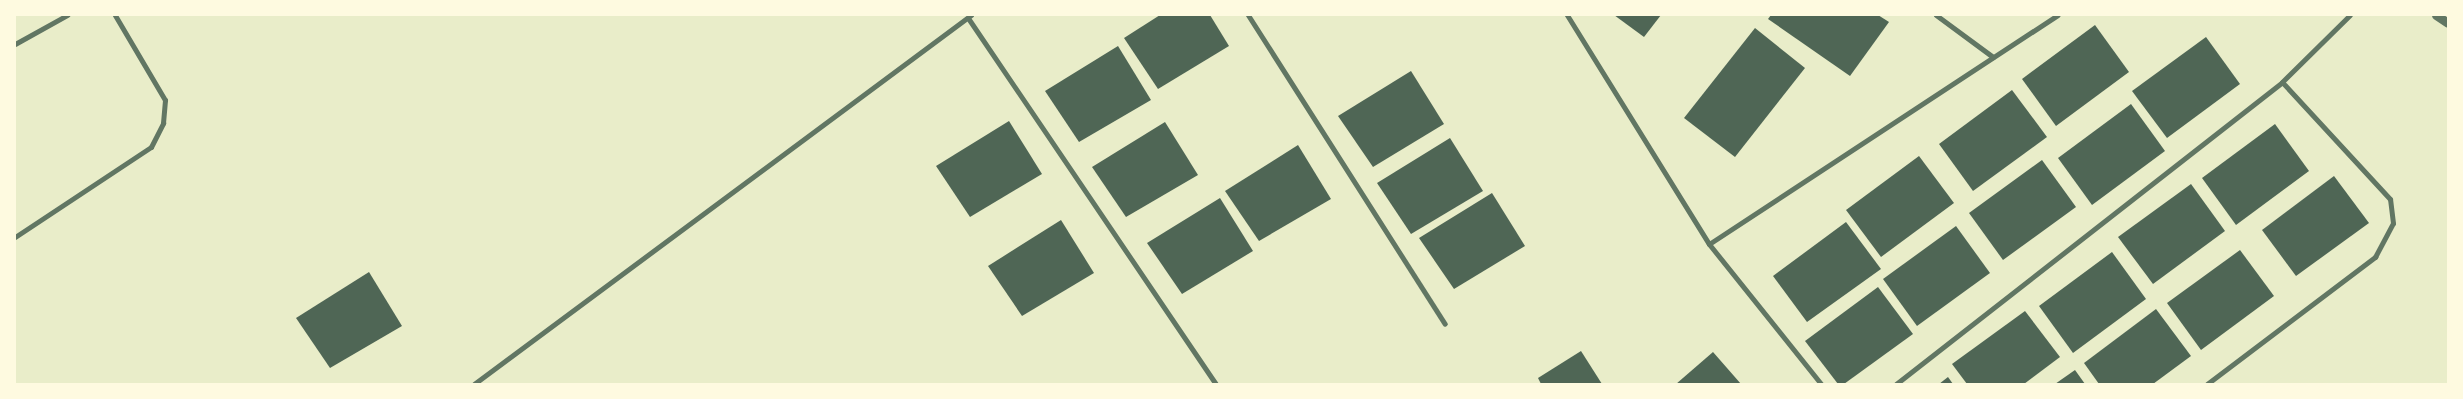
<!DOCTYPE html>
<html>
<head>
<meta charset="utf-8">
<style>
  body { margin:0 }
  #map { position:relative; width:2463px; height:399px; overflow:hidden; background:#e9edc9; font-family:"Roboto Condensed",sans-serif }
  div>[style] { position:absolute }
  .building>* { inset:0; background:#4f6655 }
  .minor>* { height:5px; margin:-2.5px; padding:0 2.5px; transform-origin:2.5px; border-radius:2.5px; background:#617663 }
  .tertiary>* { height:9px; margin:-4.5px; padding:0 4.5px; transform-origin:4.5px; border-radius:4.5px; background:#617663 }
  span { translate:-50% -50%; white-space:nowrap; text-align:center; line-height:1.15; -webkit-text-stroke:4px #fefae0; paint-order:stroke }
  .frame { position:absolute; inset:0; border:16px solid #fefae0; pointer-events:none }
</style>
</head>
<body>
<div id="map">
  <div class="building">
    <div style="clip-path:polygon(1160px 15px,1210px 15px,1229px 46px,1158px 89px,1124px 38px)"></div>
    <div style="clip-path:polygon(1614px 15px,1661px 15px,1644px 37px)"></div>
    <div style="clip-path:polygon(1771px 15px,1878px 15px,1889px 22px,1850px 76px,1768px 19px)"></div>
    <div style="clip-path:polygon(2095px 25px,2129px 72px,2056px 126px,2022px 79px)"></div>
    <div style="clip-path:polygon(1755px 28px,1805px 68px,1735px 157px,1684px 118px)"></div>
    <div style="clip-path:polygon(2206px 37px,2240px 84px,2167px 138px,2132px 91px)"></div>
    <div style="clip-path:polygon(1118px 46px,1151px 100px,1079px 142px,1045px 91px)"></div>
    <div style="clip-path:polygon(1411px 71px,1444px 124px,1373px 167px,1338px 116px)"></div>
    <div style="clip-path:polygon(2012px 90px,2047px 137px,1973px 191px,1939px 144px)"></div>
    <div style="clip-path:polygon(2131px 104px,2165px 151px,2092px 205px,2058px 158px)"></div>
    <div style="clip-path:polygon(1009px 121px,1042px 174px,970px 217px,936px 166px)"></div>
    <div style="clip-path:polygon(1165px 122px,1198px 175px,1126px 217px,1092px 167px)"></div>
    <div style="clip-path:polygon(2275px 124px,2309px 171px,2236px 225px,2202px 178px)"></div>
    <div style="clip-path:polygon(1450px 138px,1483px 191px,1411px 234px,1377px 183px)"></div>
    <div style="clip-path:polygon(1298px 145px,1331px 199px,1259px 241px,1225px 191px)"></div>
    <div style="clip-path:polygon(1919px 156px,1954px 203px,1881px 257px,1846px 210px)"></div>
    <div style="clip-path:polygon(2042px 160px,2076px 207px,2003px 260px,1969px 213px)"></div>
    <div style="clip-path:polygon(2334px 176px,2369px 223px,2296px 276px,2262px 230px)"></div>
    <div style="clip-path:polygon(2191px 184px,2225px 231px,2153px 284px,2118px 237px)"></div>
    <div style="clip-path:polygon(1492px 193px,1525px 246px,1454px 289px,1419px 238px)"></div>
    <div style="clip-path:polygon(1220px 198px,1253px 251px,1182px 294px,1147px 243px)"></div>
    <div style="clip-path:polygon(1061px 220px,1094px 273px,1022px 316px,988px 266px)"></div>
    <div style="clip-path:polygon(1846px 222px,1881px 269px,1807px 322px,1773px 276px)"></div>
    <div style="clip-path:polygon(1956px 226px,1990px 273px,1917px 326px,1883px 279px)"></div>
    <div style="clip-path:polygon(2240px 250px,2274px 296px,2201px 350px,2167px 303px)"></div>
    <div style="clip-path:polygon(2112px 252px,2146px 299px,2073px 353px,2039px 306px)"></div>
    <div style="clip-path:polygon(369px 272px,402px 326px,330px 368px,296px 318px)"></div>
    <div style="clip-path:polygon(1878px 287px,1913px 334px,1844px 384px,1838px 384px,1805px 341px)"></div>
    <div style="clip-path:polygon(2156px 309px,2191px 356px,2153px 384px,2099px 384px,2084px 363px)"></div>
    <div style="clip-path:polygon(2025px 311px,2060px 357px,2024px 384px,1967px 384px,1952px 364px)"></div>
    <div style="clip-path:polygon(1581px 351px,1602px 384px,1541px 384px,1538px 378px)"></div>
    <div style="clip-path:polygon(1713px 352px,1741px 384px,1676px 384px)"></div>
    <div style="clip-path:polygon(2075px 370px,2085px 384px,2055px 384px)"></div>
    <div style="clip-path:polygon(1948px 377px,1953px 384px,1939px 384px)"></div>
  </div>
  <div class="minor">
    <div style="left:1248px;top:15px;width:366px;rotate:57.5deg"></div>
    <div style="left:1567px;top:15px;width:269px;rotate:58.2deg"></div>
    <div style="left:1709px;top:244px;width:179px;rotate:51.3deg"></div>
    <div style="left:1936px;top:15px;width:71px;rotate:36.4deg"></div>
    <div style="left:968px;top:18px;width:442px;rotate:55.9deg"></div>
    <div style="left:15px;top:44px;width:60px;rotate:-29.1deg"></div>
    <div style="left:15px;top:237px;width:163px;rotate:-33.5deg"></div>
    <div style="left:151px;top:147px;width:27px;rotate:-63deg"></div>
    <div style="left:163px;top:123px;width:23px;rotate:-85deg"></div>
    <div style="left:165px;top:100px;width:99px;rotate:-120.5deg"></div>
    <div style="left:1709px;top:244px;width:417px;rotate:-33.3deg"></div>
    <div style="left:474px;top:384px;width:619px;rotate:-36.59deg"></div>
    <div style="left:1896px;top:384px;width:490px;rotate:-38deg"></div>
    <div style="left:2282px;top:82px;width:95px;rotate:-44.6deg"></div>
    <div style="left:2207px;top:384px;width:211px;rotate:-37.1deg"></div>
    <div style="left:2375px;top:257px;width:38px;rotate:-62deg"></div>
    <div style="left:2393px;top:223px;width:24px;rotate:-97deg"></div>
    <div style="left:2390px;top:199px;width:159px;rotate:-132.7deg"></div>
  </div>
  <div class="tertiary">
    <div style="left:2436px;top:15px;width:14px;rotate:34deg"></div>
  </div>
  <div class="frame"></div>
</div>
</body>
</html>
